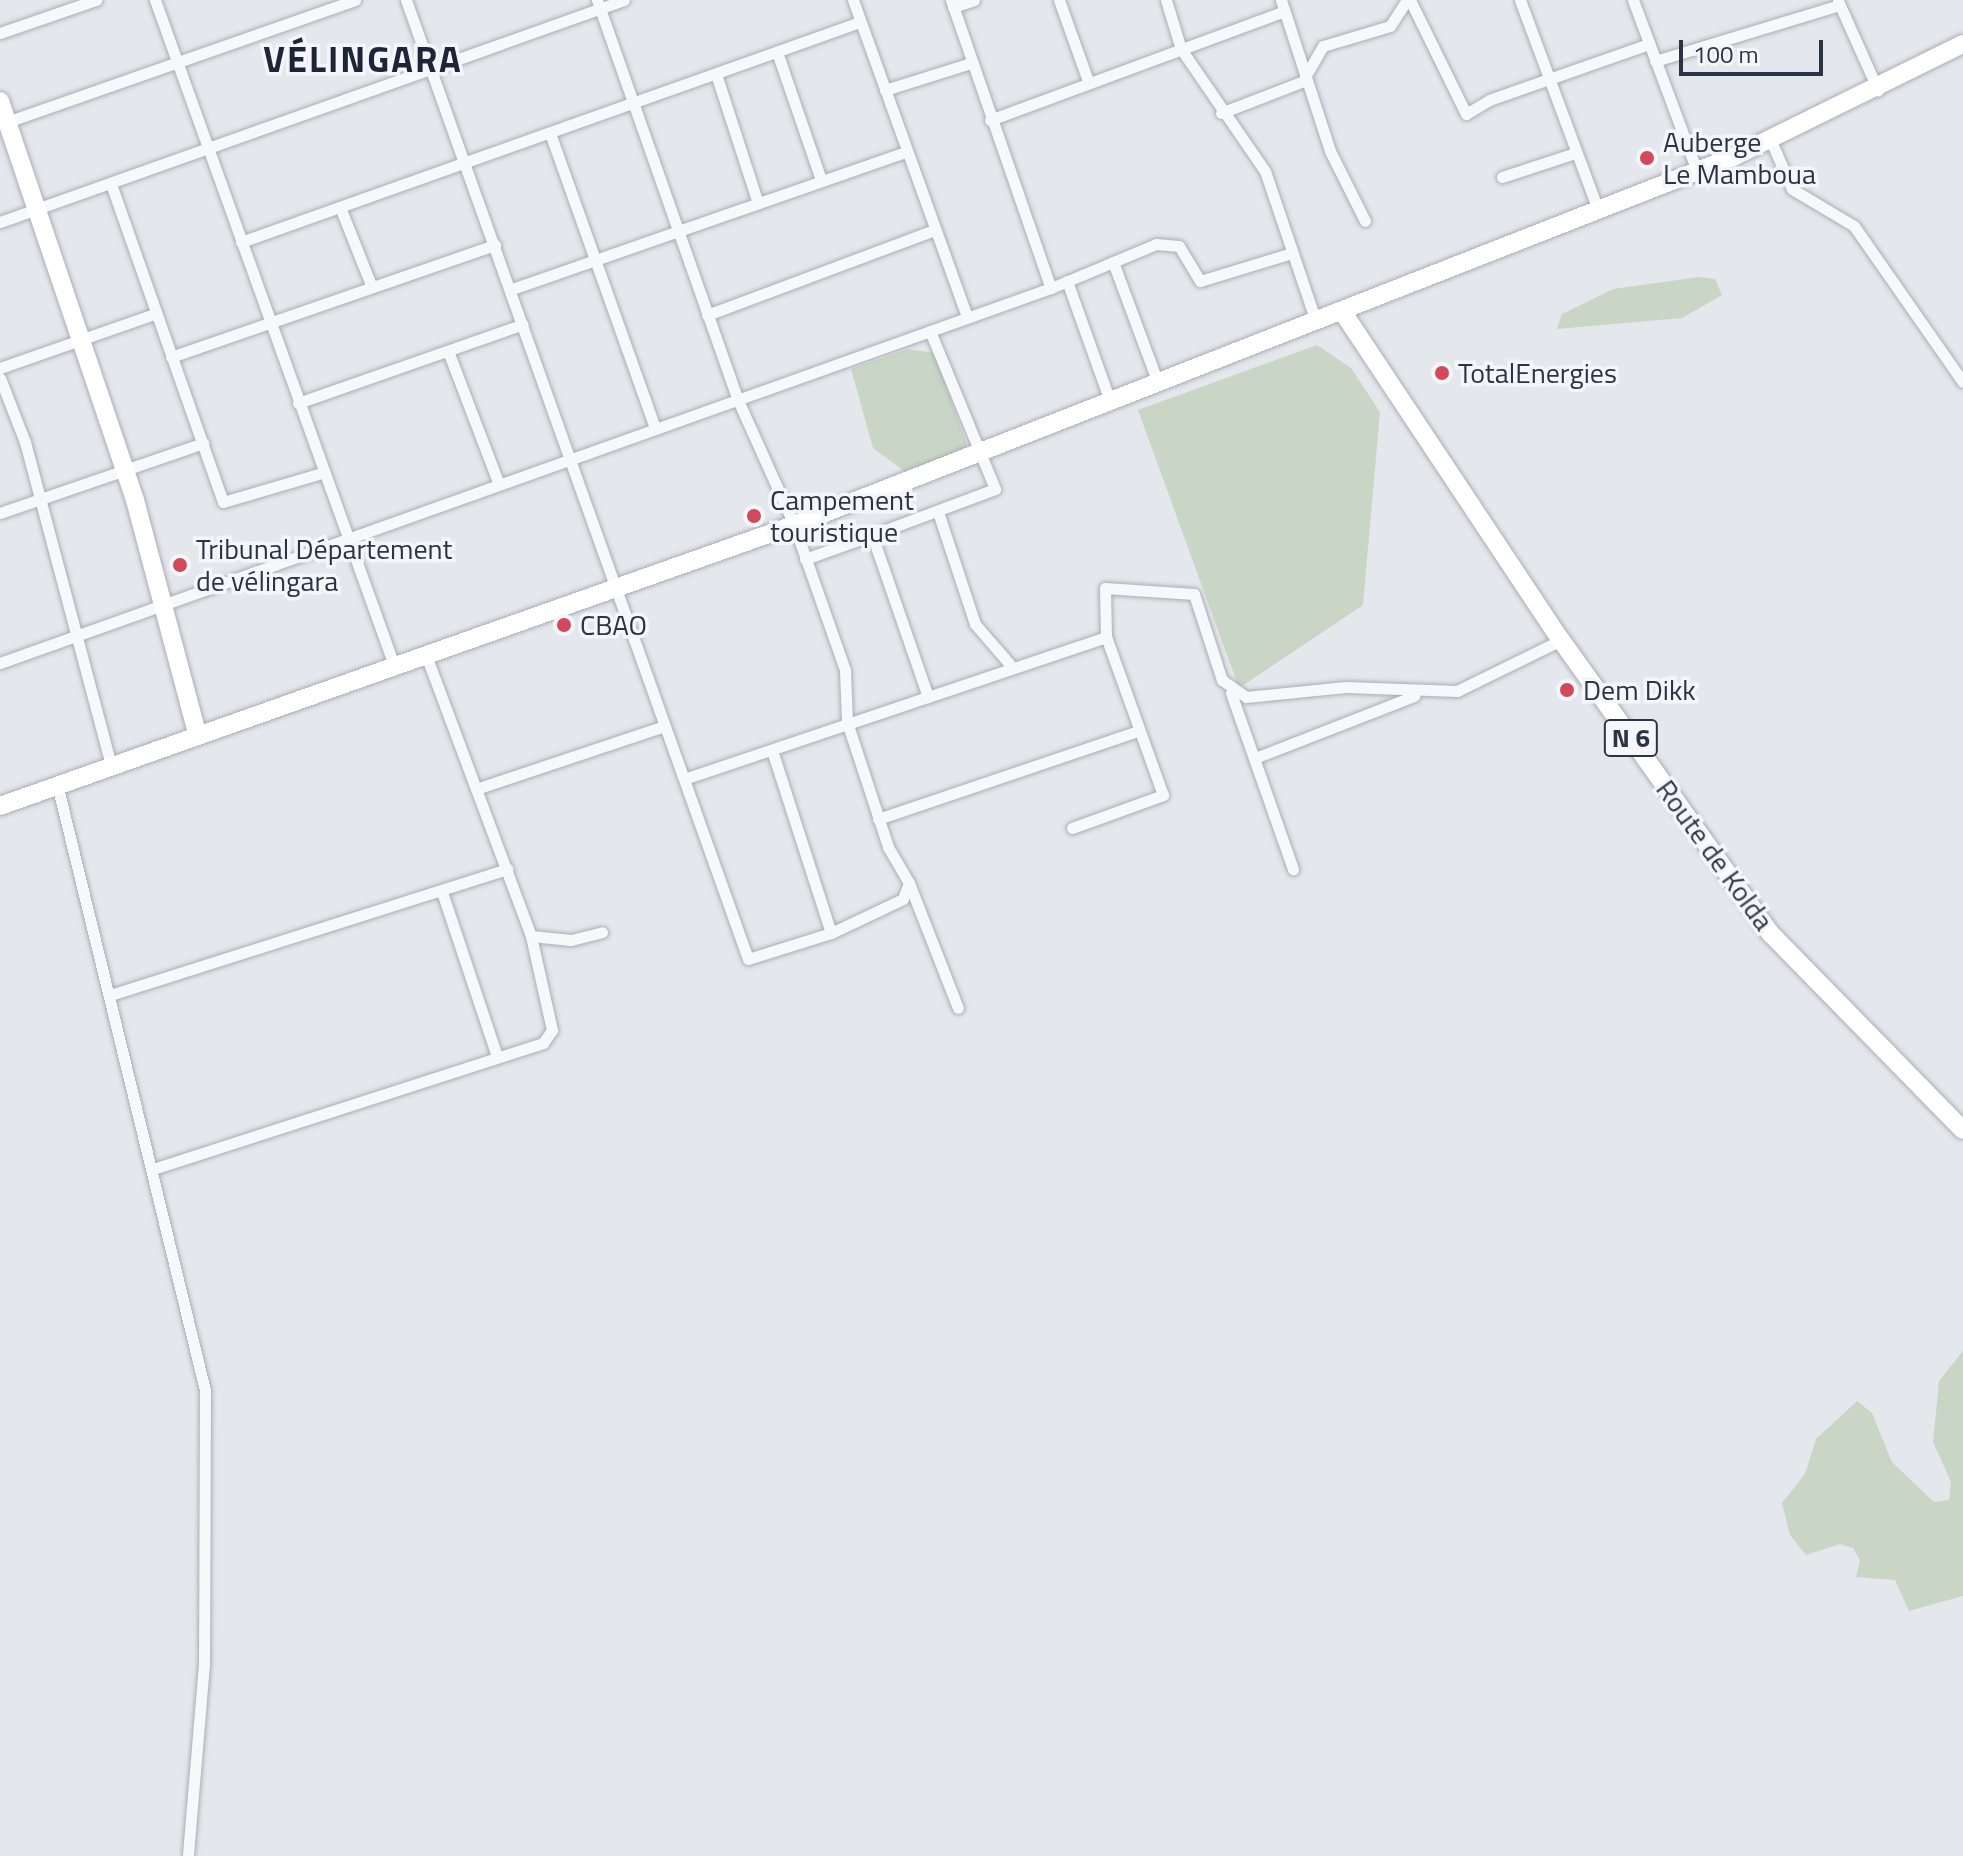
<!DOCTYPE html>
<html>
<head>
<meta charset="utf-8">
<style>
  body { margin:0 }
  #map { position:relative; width:1963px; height:1856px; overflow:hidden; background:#e4e7ec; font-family:"Titillium Web",sans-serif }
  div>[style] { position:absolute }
  .green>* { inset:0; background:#c9d6c5 }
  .roads { filter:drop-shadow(0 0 2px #a9aeb7) drop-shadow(0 0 2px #a9aeb7) }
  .minor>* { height:11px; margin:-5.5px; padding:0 5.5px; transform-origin:5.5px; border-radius:5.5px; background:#f7f8fa }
  .primary>* { height:18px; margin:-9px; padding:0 9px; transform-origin:9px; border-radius:9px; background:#fff }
  .trunk>* { height:18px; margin:-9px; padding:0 9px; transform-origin:9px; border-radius:9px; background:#fff }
  .dots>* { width:22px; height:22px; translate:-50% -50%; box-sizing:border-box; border:4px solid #f4f6f9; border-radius:50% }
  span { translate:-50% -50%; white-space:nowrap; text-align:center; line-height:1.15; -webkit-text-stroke:7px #f4f6f9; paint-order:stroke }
  .shield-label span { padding:2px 6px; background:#f4f6f9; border:2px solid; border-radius:6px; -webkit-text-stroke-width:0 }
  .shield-label { font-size:26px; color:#2b3445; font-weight:700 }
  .poi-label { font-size:28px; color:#2b3445 }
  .left { translate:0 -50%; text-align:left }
  .street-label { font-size:28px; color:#2b3445 }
  .district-label { font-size:36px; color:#1d2536; font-weight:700; letter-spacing:2px }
  .scale { position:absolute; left:1679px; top:40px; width:144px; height:36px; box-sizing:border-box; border:4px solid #2b3445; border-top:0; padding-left:10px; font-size:24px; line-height:28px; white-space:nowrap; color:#2b3445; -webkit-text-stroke:6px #f4f6f9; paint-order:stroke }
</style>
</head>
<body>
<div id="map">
  <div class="green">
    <div style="clip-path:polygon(1699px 277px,1715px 279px,1722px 295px,1682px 318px,1557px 329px,1562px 314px,1613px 289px)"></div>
    <div style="clip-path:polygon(1317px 345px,1351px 368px,1380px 412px,1363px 605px,1239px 688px,1138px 410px)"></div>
    <div style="clip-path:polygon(908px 349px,934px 353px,967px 444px,964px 452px,908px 474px,873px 448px,851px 369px)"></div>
    <div style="clip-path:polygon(1963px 1351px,1963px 1596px,1909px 1611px,1895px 1580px,1856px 1577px,1860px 1560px,1853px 1548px,1840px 1544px,1806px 1555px,1790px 1535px,1782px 1503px,1805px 1474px,1816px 1439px,1857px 1401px,1872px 1413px,1892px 1462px,1934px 1502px,1949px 1500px,1951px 1482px,1933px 1442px,1939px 1381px)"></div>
  </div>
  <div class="roads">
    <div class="minor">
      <div style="left:155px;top:0;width:710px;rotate:70.24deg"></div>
      <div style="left:406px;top:0;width:1018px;rotate:70.37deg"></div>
      <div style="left:748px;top:959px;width:87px;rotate:-17.4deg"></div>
      <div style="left:597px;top:0;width:422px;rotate:70.6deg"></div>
      <div style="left:737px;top:398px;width:139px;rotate:65.8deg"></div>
      <div style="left:794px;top:525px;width:154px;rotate:70.6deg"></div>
      <div style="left:845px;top:670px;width:52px;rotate:87.8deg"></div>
      <div style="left:847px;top:722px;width:132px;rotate:71.8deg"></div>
      <div style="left:888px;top:847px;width:42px;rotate:59.7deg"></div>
      <div style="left:909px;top:883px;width:17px;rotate:111deg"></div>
      <div style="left:903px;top:899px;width:80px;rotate:154.7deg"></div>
      <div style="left:831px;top:933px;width:192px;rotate:-107.9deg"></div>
      <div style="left:853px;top:0;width:336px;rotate:70.2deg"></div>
      <div style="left:951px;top:0;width:305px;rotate:70.9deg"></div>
      <div style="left:1059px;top:0;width:86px;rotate:70.3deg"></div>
      <div style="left:1166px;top:0;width:51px;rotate:73deg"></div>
      <div style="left:1181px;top:49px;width:148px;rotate:55.5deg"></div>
      <div style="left:1265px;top:171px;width:159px;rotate:71.3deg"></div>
      <div style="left:1281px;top:0;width:159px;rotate:72deg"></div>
      <div style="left:1330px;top:151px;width:78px;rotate:63.4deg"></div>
      <div style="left:1410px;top:0;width:127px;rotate:63.8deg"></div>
      <div style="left:1466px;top:114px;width:27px;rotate:-31deg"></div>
      <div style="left:1489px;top:100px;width:170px;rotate:-19.3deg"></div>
      <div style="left:1520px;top:0;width:224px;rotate:69.6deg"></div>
      <div style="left:1633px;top:0;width:183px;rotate:69.5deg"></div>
      <div style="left:1838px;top:1px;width:98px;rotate:65.8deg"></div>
      <div style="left:953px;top:7px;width:22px;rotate:-18deg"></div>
      <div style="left:0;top:33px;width:102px;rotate:-19deg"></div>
      <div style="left:777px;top:52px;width:135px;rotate:71deg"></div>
      <div style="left:1655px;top:61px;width:192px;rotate:-16.9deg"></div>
      <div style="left:716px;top:74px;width:136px;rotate:72deg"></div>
      <div style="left:1305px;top:77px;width:36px;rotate:-60deg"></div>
      <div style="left:1323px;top:46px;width:70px;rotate:-16.6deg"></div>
      <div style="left:1390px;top:26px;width:31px;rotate:-57deg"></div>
      <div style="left:885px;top:90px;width:90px;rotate:-17.4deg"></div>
      <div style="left:1221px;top:113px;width:89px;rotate:-21.1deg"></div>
      <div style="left:990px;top:120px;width:314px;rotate:-20.3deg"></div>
      <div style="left:4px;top:123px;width:372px;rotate:-19.3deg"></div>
      <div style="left:550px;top:133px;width:313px;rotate:70.4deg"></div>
      <div style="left:1771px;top:141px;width:52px;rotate:66.4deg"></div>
      <div style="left:1792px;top:189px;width:72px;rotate:30.8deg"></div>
      <div style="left:1854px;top:226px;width:190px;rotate:55.1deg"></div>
      <div style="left:1502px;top:177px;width:77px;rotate:-18.2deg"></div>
      <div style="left:111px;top:184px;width:337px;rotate:70.6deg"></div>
      <div style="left:223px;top:502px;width:103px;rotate:-16.3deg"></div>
      <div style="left:340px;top:207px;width:84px;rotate:68.3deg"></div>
      <div style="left:0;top:222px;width:662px;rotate:-19.58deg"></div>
      <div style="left:241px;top:242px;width:657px;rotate:-19.57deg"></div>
      <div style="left:1113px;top:262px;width:129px;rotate:69.6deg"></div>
      <div style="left:1067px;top:281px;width:127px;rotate:70.3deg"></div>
      <div style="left:512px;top:289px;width:417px;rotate:-19.2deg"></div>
      <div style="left:707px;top:315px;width:242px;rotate:-20.5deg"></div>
      <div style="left:930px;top:331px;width:171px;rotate:67.6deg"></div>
      <div style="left:995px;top:489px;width:131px;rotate:159.5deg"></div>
      <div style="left:872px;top:535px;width:171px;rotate:70.9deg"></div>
      <div style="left:928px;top:697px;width:188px;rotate:-18.6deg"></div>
      <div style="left:448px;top:351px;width:140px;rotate:69.1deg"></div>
      <div style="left:171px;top:357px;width:343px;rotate:-19.1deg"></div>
      <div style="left:0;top:368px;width:163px;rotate:-19.3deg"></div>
      <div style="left:0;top:378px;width:69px;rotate:68.7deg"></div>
      <div style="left:25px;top:442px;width:331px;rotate:75.1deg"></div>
      <div style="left:298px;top:403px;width:238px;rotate:-19.3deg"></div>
      <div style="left:938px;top:512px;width:118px;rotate:71.7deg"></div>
      <div style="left:975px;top:624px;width:58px;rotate:49.2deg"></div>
      <div style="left:0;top:513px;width:215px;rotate:-19deg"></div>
      <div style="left:805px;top:559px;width:71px;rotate:-19.7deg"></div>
      <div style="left:0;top:663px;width:1116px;rotate:-19.64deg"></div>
      <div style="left:1051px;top:288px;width:114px;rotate:-22.7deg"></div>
      <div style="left:1156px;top:244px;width:23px;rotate:5deg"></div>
      <div style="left:1179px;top:246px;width:41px;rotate:59deg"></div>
      <div style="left:1200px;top:281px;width:96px;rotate:-16.9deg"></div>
      <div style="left:1231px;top:693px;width:187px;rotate:70.6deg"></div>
      <div style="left:1255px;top:758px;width:171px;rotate:-21.3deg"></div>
      <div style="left:687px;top:778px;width:254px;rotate:-18.6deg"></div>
      <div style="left:57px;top:784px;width:624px;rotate:76.28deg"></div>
      <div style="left:205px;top:1390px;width:274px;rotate:90.2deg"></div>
      <div style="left:204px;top:1664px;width:193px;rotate:94.8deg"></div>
      <div style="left:476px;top:789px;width:198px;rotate:-18.5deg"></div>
      <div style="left:878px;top:819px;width:274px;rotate:-18.7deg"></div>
      <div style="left:1072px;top:828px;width:97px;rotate:-19.9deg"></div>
      <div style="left:1163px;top:795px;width:168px;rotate:-109.8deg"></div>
      <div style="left:1106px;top:637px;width:49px;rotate:-91.2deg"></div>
      <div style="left:1105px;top:588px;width:89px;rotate:3.9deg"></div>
      <div style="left:1194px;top:594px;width:90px;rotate:72deg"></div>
      <div style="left:1222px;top:680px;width:29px;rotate:35deg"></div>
      <div style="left:1246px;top:697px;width:100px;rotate:-5.7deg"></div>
      <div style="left:1346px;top:687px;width:111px;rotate:2.1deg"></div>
      <div style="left:1457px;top:691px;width:116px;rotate:-26.1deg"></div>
      <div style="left:909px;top:883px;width:134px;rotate:68.6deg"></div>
      <div style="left:442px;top:892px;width:173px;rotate:71.5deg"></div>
      <div style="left:531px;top:936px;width:40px;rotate:5.7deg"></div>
      <div style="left:571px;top:940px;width:32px;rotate:-14deg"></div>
      <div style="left:110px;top:995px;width:417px;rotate:-17.6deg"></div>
      <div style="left:153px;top:1169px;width:410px;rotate:-17.9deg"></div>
      <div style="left:543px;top:1043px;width:16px;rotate:-55deg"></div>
      <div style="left:552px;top:1030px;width:96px;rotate:-102.6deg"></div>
      <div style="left:531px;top:936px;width:297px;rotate:-110.5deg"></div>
    </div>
    <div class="primary">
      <div style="left:1342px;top:311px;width:395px;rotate:56.4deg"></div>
      <div style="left:1561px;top:640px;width:361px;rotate:54.5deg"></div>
      <div style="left:1771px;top:934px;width:274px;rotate:45.6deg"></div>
      <div style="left:0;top:806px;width:842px;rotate:-19.49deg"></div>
      <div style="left:794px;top:525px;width:1009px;rotate:-21.4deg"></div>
      <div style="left:1733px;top:157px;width:256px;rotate:-26.2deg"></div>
    </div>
    <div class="trunk">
      <div style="left:0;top:101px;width:421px;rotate:71.3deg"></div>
      <div style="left:135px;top:500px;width:241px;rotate:75.1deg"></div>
    </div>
  </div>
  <div class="dots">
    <div style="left:1647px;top:158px;background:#d1495b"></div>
    <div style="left:1442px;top:373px;background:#d1495b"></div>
    <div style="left:754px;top:516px;background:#d1495b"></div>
    <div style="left:180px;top:565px;background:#d1495b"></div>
    <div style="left:564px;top:625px;background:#d1495b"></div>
    <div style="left:1567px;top:690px;background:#d1495b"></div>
  </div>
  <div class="shield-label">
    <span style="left:1631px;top:738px">N 6</span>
  </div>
  <div class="poi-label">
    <span class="left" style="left:1663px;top:158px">Auberge<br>Le Mamboua</span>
    <span class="left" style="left:1458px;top:373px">TotalEnergies</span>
    <span class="left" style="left:770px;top:516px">Campement<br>touristique</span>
    <span class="left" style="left:196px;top:565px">Tribunal Département<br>de vélingara</span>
    <span class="left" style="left:580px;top:625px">CBAO</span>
    <span class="left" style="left:1583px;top:690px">Dem Dikk</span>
  </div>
  <div class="street-label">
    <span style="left:1715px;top:855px;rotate:54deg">Route de Kolda</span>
  </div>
  <div class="district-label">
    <span style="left:363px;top:59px">VÉLINGARA</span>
  </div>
  <div class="scale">100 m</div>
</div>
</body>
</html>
